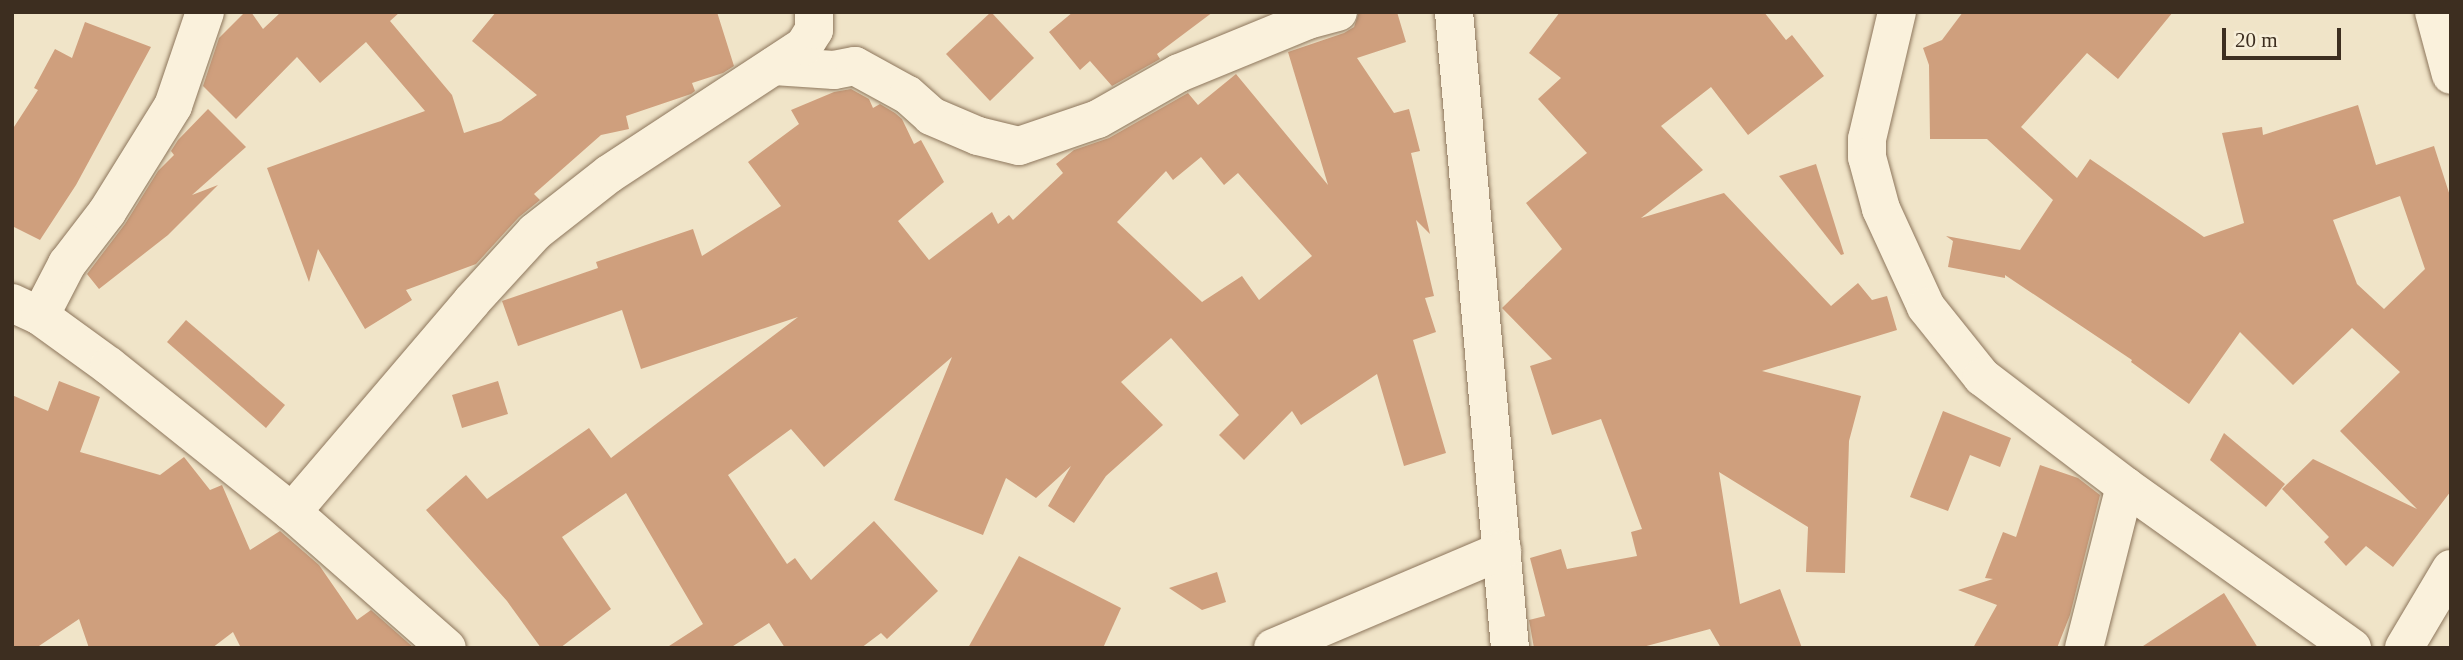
<!DOCTYPE html>
<html>
<head>
<meta charset="utf-8">
<style>
  body { margin:0 }
  #map { position:relative; width:2463px; height:660px; overflow:hidden; background:#f0e4c8; font-family:"Times New Roman",serif }
  div>[style] { position:absolute }
  .building>* { inset:0; background:#cf9f7d }
  .roads { filter:drop-shadow(0 0 2px #8d765c) drop-shadow(0 0 2px #8d765c) }
  .minor>* { height:38px; margin:-19px; padding:0 19px; transform-origin:19px; border-radius:19px; background:#faf1dc }
  span { translate:-50% -50%; white-space:nowrap; text-align:center; line-height:1.15; -webkit-text-stroke:7px #f7eed8; paint-order:stroke }
  .frame { position:absolute; inset:0; border:14px solid #3d2e20; pointer-events:none }
  .scale { position:absolute; left:2222px; top:28px; width:119px; height:32px; box-sizing:border-box; border:4px solid #3d2e20; border-top:0; padding-left:9px; font-size:21px; line-height:24px; white-space:nowrap; color:#3d2e20; -webkit-text-stroke:5px #f7eed8; paint-order:stroke }
</style>
</head>
<body>
<div id="map">
  <div class="building">
    <div style="clip-path:polygon(245px 12px,251px 12px,263px 29px,281px 12px,400px 12px,390px 21px,452px 95px,464px 133px,501px 121px,537px 95px,472px 41px,496px 12px,717px 12px,734px 66px,723px 73px,692px 83px,695px 91px,691px 94px,626px 116px,629px 129px,601px 135px,534px 194px,540px 200px,519px 217px,476px 264px,406px 290px,412px 300px,365px 329px,318px 249px,309px 282px,267px 168px,425px 111px,366px 42px,320px 83px,297px 57px,236px 119px,203px 86px,219px 38px)"></div>
    <div style="clip-path:polygon(991px 12px,1034px 58px,990px 101px,946px 54px)"></div>
    <div style="clip-path:polygon(1073px 12px,1213px 12px,1157px 54px,1160px 59px,1112px 86px,1090px 61px,1080px 70px,1049px 32px)"></div>
    <div style="clip-path:polygon(evenodd,1359px 12px,1397px 12px,1406px 42px,1357px 58px,1394px 113px,1409px 109px,1420px 151px,1411px 153px,1430px 234px,1416px 220px,1434px 296px,1425px 298px,1436px 332px,1413px 340px,1446px 453px,1404px 466px,1377px 374px,1301px 425px,1292px 411px,1244px 460px,1219px 435px,1239px 415px,1171px 338px,1121px 382px,1163px 425px,1106px 476px,1074px 523px,1048px 506px,1071px 466px,1036px 498px,1006px 478px,983px 535px,894px 500px,952px 357px,824px 467px,791px 429px,728px 475px,787px 564px,795px 558px,811px 580px,874px 521px,938px 591px,887px 639px,881px 633px,861px 648px,785px 648px,769px 623px,730px 648px,666px 648px,703px 624px,626px 493px,562px 537px,611px 609px,560px 648px,541px 648px,507px 601px,426px 510px,466px 475px,487px 499px,589px 428px,611px 458px,798px 317px,641px 369px,622px 310px,518px 346px,502px 301px,598px 268px,596px 262px,693px 229px,702px 256px,781px 206px,748px 162px,799px 124px,791px 110px,834px 92px,851px 89px,869px 99px,873px 108px,880px 104px,895px 113px,902px 119px,914px 144px,921px 140px,944px 182px,898px 221px,929px 260px,992px 212px,998px 224px,1009px 215px,1013px 220px,1063px 173px,1056px 164px,1074px 150px,1109px 138px,1188px 93px,1198px 105px,1236px 74px,1328px 185px,1288px 52px,1344px 33px,1354px 27px,1359px 12px,1201px 157px,1224px 185px,1238px 173px,1312px 256px,1259px 300px,1242px 276px,1202px 302px,1117px 222px,1166px 171px,1173px 180px,1201px 157px)"></div>
    <div style="clip-path:polygon(1560px 12px,1764px 12px,1786px 40px,1792px 35px,1824px 76px,1748px 135px,1711px 87px,1661px 126px,1703px 170px,1641px 218px,1724px 193px,1831px 306px,1858px 283px,1872px 300px,1887px 296px,1897px 330px,1762px 371px,1861px 396px,1849px 441px,1845px 573px,1806px 572px,1808px 527px,1719px 472px,1740px 604px,1780px 589px,1802px 648px,1721px 648px,1710px 629px,1639px 648px,1534px 648px,1529px 620px,1545px 616px,1530px 558px,1561px 549px,1567px 569px,1637px 556px,1631px 532px,1642px 529px,1601px 419px,1552px 435px,1530px 366px,1552px 359px,1502px 308px,1562px 249px,1526px 203px,1587px 153px,1538px 99px,1561px 78px,1529px 53px)"></div>
    <div style="clip-path:polygon(evenodd,1963px 12px,2173px 12px,2118px 79px,2087px 53px,2021px 127px,2077px 178px,2090px 159px,2204px 237px,2244px 223px,2222px 133px,2262px 127px,2263px 135px,2358px 105px,2376px 165px,2434px 146px,2451px 199px,2451px 491px,2393px 567px,2366px 546px,2346px 566px,2324px 542px,2329px 537px,2282px 489px,2313px 459px,2417px 509px,2340px 431px,2400px 372px,2352px 328px,2293px 385px,2240px 332px,2189px 404px,2131px 362px,2132px 360px,2005px 275px,2005px 278px,1948px 267px,1953px 241px,1946px 236px,2020px 250px,2053px 200px,1987px 139px,1930px 139px,1929px 65px,1923px 48px,1942px 40px,1963px 12px,2400px 196px,2425px 269px,2384px 309px,2357px 284px,2333px 220px,2400px 196px)"></div>
    <div style="clip-path:polygon(85px 22px,151px 47px,76px 185px,40px 240px,12px 226px,12px 130px,38px 90px,34px 88px,55px 49px,72px 58px)"></div>
    <div style="clip-path:polygon(208px 109px,246px 147px,192px 195px,218px 185px,168px 235px,99px 289px,87px 274px,125px 224px,158px 171px,174px 155px,171px 151px,178px 140px)"></div>
    <div style="clip-path:polygon(1816px 164px,1844px 254px,1841px 255px,1779px 176px)"></div>
    <div style="clip-path:polygon(186px 320px,285px 405px,266px 428px,167px 342px)"></div>
    <div style="clip-path:polygon(59px 381px,100px 397px,80px 452px,160px 475px,184px 457px,210px 490px,222px 485px,250px 550px,280px 531px,319px 565px,357px 620px,371px 610px,414px 648px,241px 648px,233px 632px,212px 648px,89px 648px,79px 619px,36px 648px,12px 648px,12px 395px,48px 411px)"></div>
    <div style="clip-path:polygon(498px 381px,508px 414px,462px 428px,452px 395px)"></div>
    <div style="clip-path:polygon(1943px 411px,2011px 438px,2000px 467px,1970px 455px,1948px 511px,1910px 497px)"></div>
    <div style="clip-path:polygon(2224px 433px,2285px 484px,2266px 507px,2210px 460px)"></div>
    <div style="clip-path:polygon(2040px 465px,2078px 478px,2100px 495px,2070px 615px,2057px 648px,1973px 648px,1997px 605px,1958px 590px,1993px 579px,1985px 578px,2003px 532px,2016px 537px)"></div>
    <div style="clip-path:polygon(1019px 556px,1121px 608px,1103px 648px,968px 648px)"></div>
    <div style="clip-path:polygon(1217px 572px,1226px 602px,1202px 610px,1169px 588px)"></div>
    <div style="clip-path:polygon(2224px 593px,2258px 648px,2140px 648px)"></div>
  </div>
  <div class="roads">
    <div class="minor">
      <div style="left:1454px;top:12px;width:638px;rotate:84.97deg"></div>
      <div style="left:1897px;top:12px;width:130px;rotate:103.3deg"></div>
      <div style="left:1867px;top:139px;width:18px;rotate:90deg"></div>
      <div style="left:1867px;top:157px;width:54px;rotate:74.9deg"></div>
      <div style="left:1881px;top:209px;width:108px;rotate:65.3deg"></div>
      <div style="left:1926px;top:307px;width:90px;rotate:51.3deg"></div>
      <div style="left:1982px;top:377px;width:180px;rotate:37.3deg"></div>
      <div style="left:2125px;top:486px;width:279px;rotate:35.5deg"></div>
      <div style="left:2434px;top:12px;width:65px;rotate:74.9deg"></div>
      <div style="left:774px;top:66px;width:60px;rotate:3.8deg"></div>
      <div style="left:834px;top:70px;width:21px;rotate:-11deg"></div>
      <div style="left:855px;top:66px;width:60px;rotate:28.7deg"></div>
      <div style="left:908px;top:95px;width:31px;rotate:42deg"></div>
      <div style="left:931px;top:116px;width:51px;rotate:23.1deg"></div>
      <div style="left:978px;top:136px;width:42px;rotate:13.7deg"></div>
      <div style="left:1019px;top:146px;width:83px;rotate:-18.9deg"></div>
      <div style="left:1098px;top:119px;width:93px;rotate:-29.6deg"></div>
      <div style="left:1179px;top:73px;width:139px;rotate:-22.3deg"></div>
      <div style="left:1308px;top:20px;width:31px;rotate:-15deg"></div>
      <div style="left:12px;top:303px;width:31px;rotate:25deg"></div>
      <div style="left:40px;top:316px;width:85px;rotate:35.9deg"></div>
      <div style="left:109px;top:366px;width:234px;rotate:38.6deg"></div>
      <div style="left:292px;top:512px;width:206px;rotate:41.3deg"></div>
      <div style="left:40px;top:316px;width:59px;rotate:-62.6deg"></div>
      <div style="left:67px;top:264px;width:66px;rotate:-52.4deg"></div>
      <div style="left:107px;top:212px;width:125px;rotate:-58.1deg"></div>
      <div style="left:173px;top:106px;width:99px;rotate:-71.2deg"></div>
      <div style="left:292px;top:512px;width:277px;rotate:-49.5deg"></div>
      <div style="left:472px;top:301px;width:93px;rotate:-47.6deg"></div>
      <div style="left:535px;top:232px;width:94px;rotate:-38.1deg"></div>
      <div style="left:609px;top:174px;width:233px;rotate:-33.3deg"></div>
      <div style="left:804px;top:46px;width:19px;rotate:-58deg"></div>
      <div style="left:814px;top:30px;width:18px;rotate:-90deg"></div>
      <div style="left:1273px;top:648px;width:249px;rotate:-23deg"></div>
      <div style="left:2084px;top:648px;width:167px;rotate:-75.8deg"></div>
      <div style="left:2404px;top:648px;width:92px;rotate:-59.3deg"></div>
    </div>
  </div>
  <div class="frame"></div>
  <div class="scale">20 m</div>
</div>
</body>
</html>
